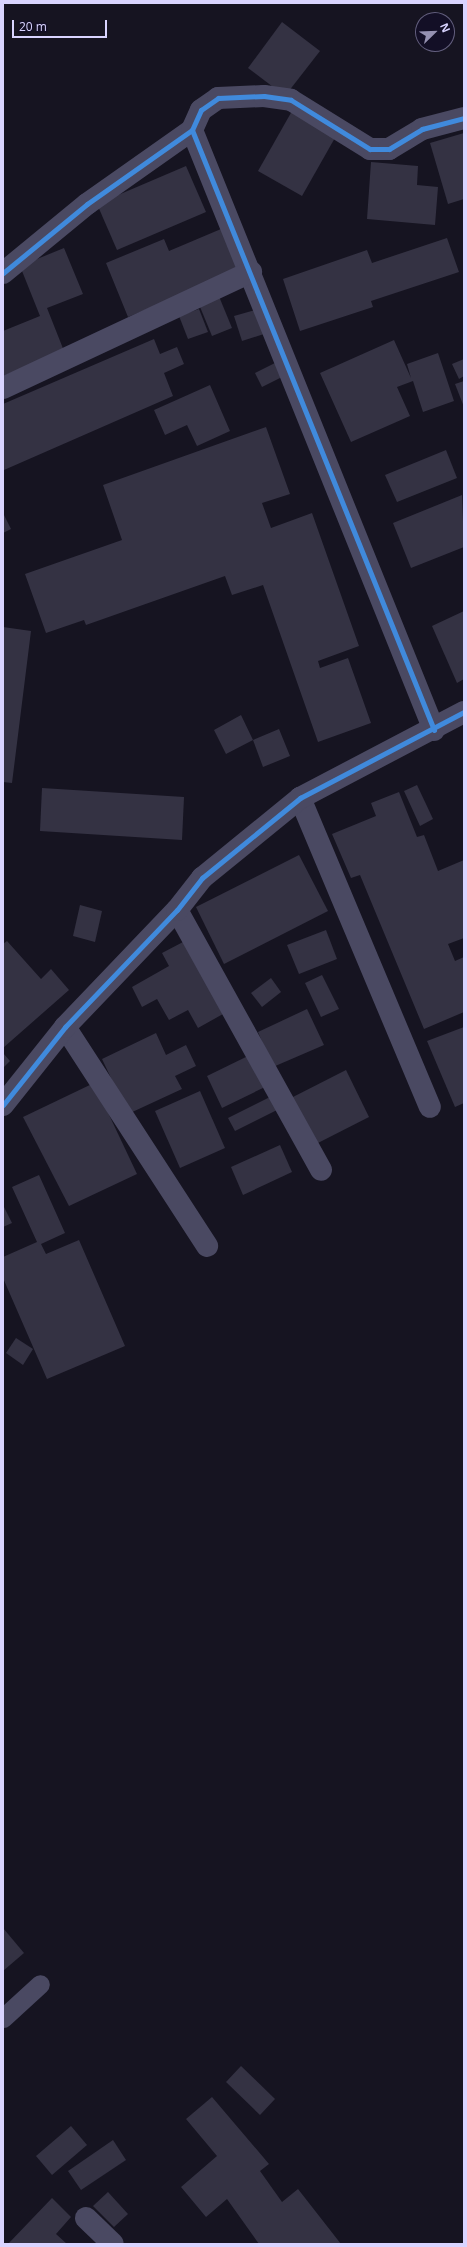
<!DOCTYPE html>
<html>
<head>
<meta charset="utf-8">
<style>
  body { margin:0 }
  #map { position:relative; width:467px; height:2247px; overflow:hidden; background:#161421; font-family:"Open Sans",sans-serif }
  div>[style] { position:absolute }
  .building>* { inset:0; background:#343243 }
  .service>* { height:19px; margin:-9.5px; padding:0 9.5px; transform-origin:9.5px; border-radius:9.5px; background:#4a4962 }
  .minor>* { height:22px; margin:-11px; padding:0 11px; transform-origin:11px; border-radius:11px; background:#4a4962 }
  .cycleway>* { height:5px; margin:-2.5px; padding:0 2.5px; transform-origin:2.5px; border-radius:2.5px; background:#408adc }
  span { translate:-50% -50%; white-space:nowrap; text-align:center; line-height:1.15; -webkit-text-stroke:4px #130f26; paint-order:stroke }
  .frame { position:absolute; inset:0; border:4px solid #d9d4ff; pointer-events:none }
  .north { position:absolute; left:415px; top:12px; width:40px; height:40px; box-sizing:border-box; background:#130f26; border:1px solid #625e7d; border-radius:50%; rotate:67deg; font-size:11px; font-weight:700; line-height:16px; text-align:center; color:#d9d4ff }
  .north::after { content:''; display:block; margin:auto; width:14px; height:18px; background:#9591b1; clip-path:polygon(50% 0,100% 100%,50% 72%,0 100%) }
  .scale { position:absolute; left:12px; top:20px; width:95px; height:18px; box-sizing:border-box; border:2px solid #d9d4ff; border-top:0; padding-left:5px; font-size:12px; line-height:14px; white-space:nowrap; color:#d9d4ff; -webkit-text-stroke:3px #130f26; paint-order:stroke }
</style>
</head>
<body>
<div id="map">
  <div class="building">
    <div style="clip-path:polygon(282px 22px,320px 51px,285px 96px,248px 68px)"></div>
    <div style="clip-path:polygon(292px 111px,336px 136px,302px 196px,258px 171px)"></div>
    <div style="clip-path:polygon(464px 133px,464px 199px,448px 204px,430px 143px)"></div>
    <div style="clip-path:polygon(371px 162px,418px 166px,417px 185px,438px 187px,435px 225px,367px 219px)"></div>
    <div style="clip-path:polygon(186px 166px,206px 212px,117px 250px,97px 204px)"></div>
    <div style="clip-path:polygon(221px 229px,238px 271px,128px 317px,106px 263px,164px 239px,169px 251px)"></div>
    <div style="clip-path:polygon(447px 238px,459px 272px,371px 301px,373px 307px,300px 331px,283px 279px,367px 250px,372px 263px)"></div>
    <div style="clip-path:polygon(64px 248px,83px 294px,47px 308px,64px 351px,3px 376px,3px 331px,40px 316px,20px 266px)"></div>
    <div style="clip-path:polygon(218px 294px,232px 328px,212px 336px,198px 302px)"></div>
    <div style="clip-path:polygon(262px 308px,270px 332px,242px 341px,234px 316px)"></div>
    <div style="clip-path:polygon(199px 309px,208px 332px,188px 339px,179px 316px)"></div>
    <div style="clip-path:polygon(154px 339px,160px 354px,177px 347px,184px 364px,164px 373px,173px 396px,4px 470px,3px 404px)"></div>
    <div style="clip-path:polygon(394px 340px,411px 378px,407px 364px,438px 353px,454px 401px,423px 412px,413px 381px,397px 387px,410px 416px,351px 442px,320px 373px)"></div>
    <div style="clip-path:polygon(283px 359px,290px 373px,262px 387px,255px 373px)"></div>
    <div style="clip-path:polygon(464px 359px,464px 376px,459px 379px,452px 364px)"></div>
    <div style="clip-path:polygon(464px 381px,464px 407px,455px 384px)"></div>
    <div style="clip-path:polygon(210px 385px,230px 431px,197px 446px,187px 425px,165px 435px,154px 410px)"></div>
    <div style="clip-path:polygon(266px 427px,290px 494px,262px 503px,271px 528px,312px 513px,359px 646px,318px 661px,320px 668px,348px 658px,371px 723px,318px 742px,263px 585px,232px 595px,225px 576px,86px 625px,84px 620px,46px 633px,25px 574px,122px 540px,103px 485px)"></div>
    <div style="clip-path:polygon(446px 450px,457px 478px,397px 502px,385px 475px)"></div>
    <div style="clip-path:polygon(462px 495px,464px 547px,411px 568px,393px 523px)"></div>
    <div style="clip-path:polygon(3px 513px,11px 529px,3px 533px)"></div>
    <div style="clip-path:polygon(464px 611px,464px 679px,457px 683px,432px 626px)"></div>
    <div style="clip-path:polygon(3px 627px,31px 631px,12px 783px,3px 782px)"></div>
    <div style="clip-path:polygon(241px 715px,253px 740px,279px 729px,290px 756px,263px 767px,253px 740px,226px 754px,214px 730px)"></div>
    <div style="clip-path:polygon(417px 785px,433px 819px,420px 826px,404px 791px)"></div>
    <div style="clip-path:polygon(42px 788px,184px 797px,182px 840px,40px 831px)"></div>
    <div style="clip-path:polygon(399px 792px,417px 837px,424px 835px,438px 871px,464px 860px,464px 938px,448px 944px,455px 961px,464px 957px,464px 1012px,424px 1029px,360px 875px,351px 878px,332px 834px,376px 816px,371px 803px)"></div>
    <div style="clip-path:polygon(299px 855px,328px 911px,224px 964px,196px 907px)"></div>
    <div style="clip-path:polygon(80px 905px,102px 911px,95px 942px,73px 936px)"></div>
    <div style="clip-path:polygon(326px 930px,337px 959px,299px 974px,287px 945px)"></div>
    <div style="clip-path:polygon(7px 941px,41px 979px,51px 969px,69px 990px,3px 1048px,3px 944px)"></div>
    <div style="clip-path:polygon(183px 942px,223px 1014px,198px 1028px,188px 1010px,169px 1020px,157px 999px,142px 1007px,132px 987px,169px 966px,162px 953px)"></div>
    <div style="clip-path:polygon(322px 975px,339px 1009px,321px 1017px,305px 983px)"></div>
    <div style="clip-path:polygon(271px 978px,281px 992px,262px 1007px,251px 993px)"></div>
    <div style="clip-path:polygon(307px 1009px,324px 1045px,273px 1067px,258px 1032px)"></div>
    <div style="clip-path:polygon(464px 1027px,464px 1103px,455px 1107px,427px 1041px)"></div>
    <div style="clip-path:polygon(156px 1033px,166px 1055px,186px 1045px,196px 1066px,175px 1076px,182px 1089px,128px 1114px,102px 1059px)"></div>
    <div style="clip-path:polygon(3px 1053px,10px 1061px,3px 1068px)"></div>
    <div style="clip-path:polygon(250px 1055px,265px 1087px,222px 1108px,207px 1076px)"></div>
    <div style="clip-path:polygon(346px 1070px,369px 1117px,314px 1145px,291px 1098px)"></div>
    <div style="clip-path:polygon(94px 1083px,137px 1174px,69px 1206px,23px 1117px)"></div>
    <div style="clip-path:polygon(200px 1091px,225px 1148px,180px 1168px,155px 1111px)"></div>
    <div style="clip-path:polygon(272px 1096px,279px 1109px,235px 1131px,228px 1118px)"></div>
    <div style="clip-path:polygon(280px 1145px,292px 1172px,243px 1195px,231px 1167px)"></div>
    <div style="clip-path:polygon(39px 1175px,65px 1233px,41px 1244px,46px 1254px,79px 1240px,125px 1346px,47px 1379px,3px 1278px,3px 1257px,37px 1242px,12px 1187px)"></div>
    <div style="clip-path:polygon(3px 1205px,12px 1223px,3px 1227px)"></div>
    <div style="clip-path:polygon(16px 1338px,33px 1349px,23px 1365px,6px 1353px)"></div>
    <div style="clip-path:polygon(3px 1928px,24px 1953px,3px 1971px)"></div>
    <div style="clip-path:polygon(241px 2066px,275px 2099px,260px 2115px,226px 2082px)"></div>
    <div style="clip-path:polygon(212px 2097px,269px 2164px,260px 2171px,282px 2202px,298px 2189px,341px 2244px,259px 2244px,227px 2199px,206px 2217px,181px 2187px,217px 2156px,186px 2119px)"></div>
    <div style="clip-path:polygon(71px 2126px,87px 2145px,52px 2175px,36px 2156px)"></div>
    <div style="clip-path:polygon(113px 2140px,126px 2160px,81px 2190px,68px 2171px)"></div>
    <div style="clip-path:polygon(108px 2192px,128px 2214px,114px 2227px,93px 2206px)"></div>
    <div style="clip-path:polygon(52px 2198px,71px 2217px,56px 2234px,67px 2244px,8px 2244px)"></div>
  </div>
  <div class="service">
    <div style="left:3px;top:2018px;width:50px;rotate:-42.6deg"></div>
  </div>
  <div class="minor">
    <div style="left:192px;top:130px;width:647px;rotate:68.03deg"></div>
    <div style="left:3px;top:273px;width:109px;rotate:-39.4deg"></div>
    <div style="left:87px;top:204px;width:128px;rotate:-35.2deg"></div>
    <div style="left:192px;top:130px;width:22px;rotate:-66deg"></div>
    <div style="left:201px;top:110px;width:21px;rotate:-35deg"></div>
    <div style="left:218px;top:98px;width:46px;rotate:-2.5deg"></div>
    <div style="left:264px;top:96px;width:27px;rotate:8deg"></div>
    <div style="left:291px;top:100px;width:93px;rotate:31.8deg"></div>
    <div style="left:370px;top:149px;width:19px"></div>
    <div style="left:389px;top:149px;width:39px;rotate:-31deg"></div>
    <div style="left:422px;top:129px;width:43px;rotate:-14.7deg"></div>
    <div style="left:3px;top:388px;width:274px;rotate:-25.1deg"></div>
    <div style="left:300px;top:798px;width:335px;rotate:67.2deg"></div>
    <div style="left:177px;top:910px;width:297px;rotate:61deg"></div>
    <div style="left:65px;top:1027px;width:261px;rotate:57deg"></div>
    <div style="left:3px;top:1105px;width:100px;rotate:-51.5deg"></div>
    <div style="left:65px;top:1027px;width:162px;rotate:-46.3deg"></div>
    <div style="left:177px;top:910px;width:41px;rotate:-52deg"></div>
    <div style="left:202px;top:878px;width:127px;rotate:-39.2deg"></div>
    <div style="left:300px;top:798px;width:185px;rotate:-27.7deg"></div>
    <div style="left:86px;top:2218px;width:37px;rotate:44deg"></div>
  </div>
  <div class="cycleway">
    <div style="left:192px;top:130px;width:647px;rotate:68.03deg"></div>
    <div style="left:3px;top:273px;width:109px;rotate:-39.4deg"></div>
    <div style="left:87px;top:204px;width:128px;rotate:-35.2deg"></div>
    <div style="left:192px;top:130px;width:22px;rotate:-66deg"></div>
    <div style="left:201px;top:110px;width:21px;rotate:-35deg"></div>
    <div style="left:218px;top:98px;width:46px;rotate:-2.5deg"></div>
    <div style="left:264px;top:96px;width:27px;rotate:8deg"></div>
    <div style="left:291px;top:100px;width:93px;rotate:31.8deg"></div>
    <div style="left:370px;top:149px;width:19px"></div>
    <div style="left:389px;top:149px;width:39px;rotate:-31deg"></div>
    <div style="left:422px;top:129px;width:43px;rotate:-14.7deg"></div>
    <div style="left:3px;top:1105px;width:100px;rotate:-51.5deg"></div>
    <div style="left:65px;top:1027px;width:162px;rotate:-46.3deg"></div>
    <div style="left:177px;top:910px;width:41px;rotate:-52deg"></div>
    <div style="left:202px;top:878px;width:127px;rotate:-39.2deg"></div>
    <div style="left:300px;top:798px;width:185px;rotate:-27.7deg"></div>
  </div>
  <div class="frame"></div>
  <div class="north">N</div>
  <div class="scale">20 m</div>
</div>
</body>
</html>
